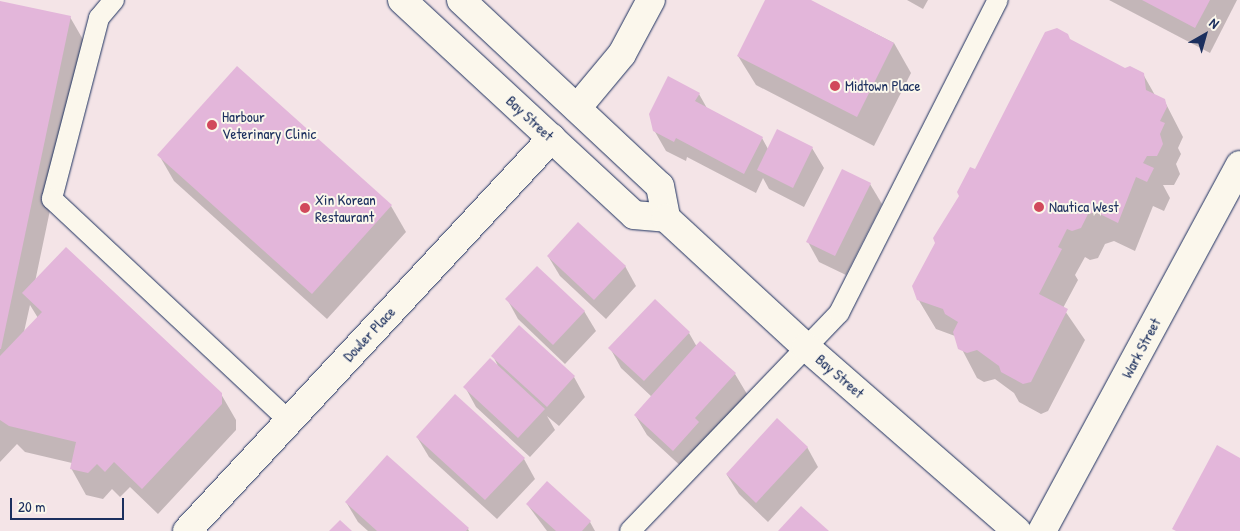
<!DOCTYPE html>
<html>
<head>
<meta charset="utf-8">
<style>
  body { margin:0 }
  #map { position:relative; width:1240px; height:531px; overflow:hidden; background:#f4e4e7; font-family:"Patrick Hand",sans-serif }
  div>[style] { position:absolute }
  .shadow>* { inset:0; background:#0003 }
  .building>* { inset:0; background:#e3b6da }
  .roads { filter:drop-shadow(0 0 1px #1b2f5e) drop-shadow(0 0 1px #1b2f5e) }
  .lane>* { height:20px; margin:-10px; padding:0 10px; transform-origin:10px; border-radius:10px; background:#fbf7ec }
  .street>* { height:28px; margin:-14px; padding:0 14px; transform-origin:14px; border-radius:14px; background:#fbf7ec }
  .secondary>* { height:28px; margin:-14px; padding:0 14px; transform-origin:14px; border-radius:14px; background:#fbf7ec }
  .dots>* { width:14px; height:14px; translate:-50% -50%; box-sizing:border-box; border:2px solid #fbf7ec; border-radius:50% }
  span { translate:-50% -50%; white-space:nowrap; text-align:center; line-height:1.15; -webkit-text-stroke:4px #fbf7ec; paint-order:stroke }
  .poi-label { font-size:15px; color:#1b2f5e }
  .left { translate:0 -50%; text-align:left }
  .street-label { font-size:15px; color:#1b2f5e }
  .north { position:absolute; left:1180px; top:10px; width:50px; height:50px; -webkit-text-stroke:4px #fbf7ec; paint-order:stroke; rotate:38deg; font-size:14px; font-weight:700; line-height:20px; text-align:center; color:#1b2f5e }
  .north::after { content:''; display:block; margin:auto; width:18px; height:22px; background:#1b2f5e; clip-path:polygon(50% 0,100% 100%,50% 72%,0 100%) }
  .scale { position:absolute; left:10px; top:498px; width:114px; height:22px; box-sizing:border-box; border:2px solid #1b2f5e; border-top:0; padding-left:6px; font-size:15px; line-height:18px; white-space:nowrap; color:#1b2f5e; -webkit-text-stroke:4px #fbf7ec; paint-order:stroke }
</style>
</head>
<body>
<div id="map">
  <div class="shadow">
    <div style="clip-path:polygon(767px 0,809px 0,894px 43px,911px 73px,874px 146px,756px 85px,738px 56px)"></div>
    <div style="clip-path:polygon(907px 0,928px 0,923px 9px)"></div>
    <div style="clip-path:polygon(1109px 0,1237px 0,1210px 53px)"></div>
    <div style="clip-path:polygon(evenodd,0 2px,70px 17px,85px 43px,35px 282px,221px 394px,236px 420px,236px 430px,158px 514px,130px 487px,120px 497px,112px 489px,103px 499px,86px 495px,71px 468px,72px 463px,25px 452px,17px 444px,0 462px,0 2px,30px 305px,38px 318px,24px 332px,30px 305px)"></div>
    <div style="clip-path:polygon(1071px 41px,1125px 69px,1143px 74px,1156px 97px,1164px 100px,1183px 137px,1178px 148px,1181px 154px,1176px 164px,1180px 174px,1174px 185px,1163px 185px,1170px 198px,1164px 211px,1153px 206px,1135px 251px,1114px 241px,1105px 244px,1098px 258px,1090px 260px,1085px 257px,1075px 275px,1078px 280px,1063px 308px,1085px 340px,1048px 411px,1041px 414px,1019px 402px,1014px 393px,995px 379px,984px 382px,977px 378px,955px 336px,936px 329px,918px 299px,975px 171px)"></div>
    <div style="clip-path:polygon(699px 94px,708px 110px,762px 138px,768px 149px,812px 148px,824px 168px,804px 207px,769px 189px,763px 178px,756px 193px,687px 157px,686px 161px,666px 151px,654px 130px)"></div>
    <div style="clip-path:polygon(159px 155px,391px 206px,406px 232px,327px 319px,174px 181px)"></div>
    <div style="clip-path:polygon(870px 184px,882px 204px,846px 275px,819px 262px,808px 242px)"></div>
    <div style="clip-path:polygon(548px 256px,625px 266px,636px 286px,606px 319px,560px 276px)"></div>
    <div style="clip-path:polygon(507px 299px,584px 311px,596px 331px,565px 364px,518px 319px)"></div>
    <div style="clip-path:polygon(689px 333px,697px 347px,735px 374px,747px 394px,707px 438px,685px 470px,647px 435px,635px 415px,652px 397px,621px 368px,610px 348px)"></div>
    <div style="clip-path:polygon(493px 356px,574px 377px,585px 397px,559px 426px,547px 416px,555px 430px,530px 457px,476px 407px,465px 387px,499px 368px)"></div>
    <div style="clip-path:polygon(417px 437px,524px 459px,535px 479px,497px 519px,429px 457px)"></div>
    <div style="clip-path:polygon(807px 447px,818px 467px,768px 522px,739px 494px,727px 475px)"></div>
    <div style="clip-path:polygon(346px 502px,468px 529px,469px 531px,368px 531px,358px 522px)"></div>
    <div style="clip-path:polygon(527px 504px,590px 522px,595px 531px,547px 531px)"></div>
  </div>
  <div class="building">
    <div style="clip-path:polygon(765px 0,811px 0,894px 43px,857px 117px,737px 56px)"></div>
    <div style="clip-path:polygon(1142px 0,1210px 0,1195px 28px)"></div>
    <div style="clip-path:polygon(0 1px,71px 16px,1px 349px,0 349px)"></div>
    <div style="clip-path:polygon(1057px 28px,1068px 34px,1070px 39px,1125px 68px,1130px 66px,1144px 73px,1146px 90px,1165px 99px,1167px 107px,1160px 121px,1165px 123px,1160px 134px,1163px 144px,1157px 156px,1147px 156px,1143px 163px,1154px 168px,1147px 182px,1136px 177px,1118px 223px,1096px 212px,1088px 214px,1081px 228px,1072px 231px,1067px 229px,1058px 247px,1062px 249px,1039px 294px,1068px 309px,1031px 382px,1023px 384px,1001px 372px,999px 366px,977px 350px,967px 353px,958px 349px,953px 332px,958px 322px,945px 314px,943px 309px,917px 300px,912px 286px,935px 243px,933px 238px,959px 196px,957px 192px,970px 167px,975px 169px,1045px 32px)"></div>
    <div style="clip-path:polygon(237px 66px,392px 205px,312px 294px,157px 155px)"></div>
    <div style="clip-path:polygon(668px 76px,700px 93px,695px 101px,763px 137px,744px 174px,676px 138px,674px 142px,653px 131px,649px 114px)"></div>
    <div style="clip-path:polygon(777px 129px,813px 147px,793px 188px,757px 170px)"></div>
    <div style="clip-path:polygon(842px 169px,871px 183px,835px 256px,806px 242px)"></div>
    <div style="clip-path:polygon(578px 222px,626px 266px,594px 300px,547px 256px)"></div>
    <div style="clip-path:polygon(66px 247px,222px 393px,222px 404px,142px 489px,114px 462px,105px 472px,97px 464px,88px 473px,70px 469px,76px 442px,9px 426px,0 420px,0 356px,42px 312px,22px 293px)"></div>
    <div style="clip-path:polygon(537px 266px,585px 311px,553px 345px,505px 299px)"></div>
    <div style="clip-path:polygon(655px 299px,690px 332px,644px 381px,608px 348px)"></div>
    <div style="clip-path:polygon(519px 325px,575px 376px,547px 407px,491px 356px)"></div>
    <div style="clip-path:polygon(700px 341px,736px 373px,695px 418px,699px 422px,673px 451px,634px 415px)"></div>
    <div style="clip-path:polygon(490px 358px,545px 409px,518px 438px,463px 387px)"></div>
    <div style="clip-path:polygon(455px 394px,525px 458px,485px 500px,416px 437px)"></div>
    <div style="clip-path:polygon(777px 418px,808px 447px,756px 503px,726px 474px)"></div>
    <div style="clip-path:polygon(1217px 445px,1240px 458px,1240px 531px,1176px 531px,1172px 529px)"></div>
    <div style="clip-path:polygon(387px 455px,469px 528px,466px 531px,377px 531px,345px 502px)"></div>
    <div style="clip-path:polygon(547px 481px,591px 521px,582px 531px,556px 531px,526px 504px)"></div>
    <div style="clip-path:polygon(801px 506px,829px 531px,778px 531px)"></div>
    <div style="clip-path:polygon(340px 520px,352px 531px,329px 531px)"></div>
  </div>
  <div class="roads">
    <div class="lane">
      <div style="left:114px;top:0;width:23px;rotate:130deg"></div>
      <div style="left:99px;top:18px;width:187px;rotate:104.6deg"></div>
      <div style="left:52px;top:199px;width:325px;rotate:43.1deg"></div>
      <div style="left:630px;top:531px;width:302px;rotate:-46.2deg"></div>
      <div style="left:839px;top:313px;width:351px;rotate:-63.1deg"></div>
    </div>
    <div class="street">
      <div style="left:577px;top:108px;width:70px;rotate:-50.2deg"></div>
      <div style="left:622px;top:54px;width:61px;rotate:-61.8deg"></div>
      <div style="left:187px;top:531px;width:536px;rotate:-47.12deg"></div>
      <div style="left:1042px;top:531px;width:416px;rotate:-61.6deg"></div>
    </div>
    <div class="secondary">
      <div style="left:402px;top:0;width:316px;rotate:42.8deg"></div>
      <div style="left:634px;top:215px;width:32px;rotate:5deg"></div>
      <div style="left:461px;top:0;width:272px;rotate:43.1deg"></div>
      <div style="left:660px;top:186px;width:33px;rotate:79deg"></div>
      <div style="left:666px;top:218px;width:190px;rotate:42.7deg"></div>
      <div style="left:806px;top:347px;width:280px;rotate:41.1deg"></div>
    </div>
  </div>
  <div class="dots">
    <div style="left:835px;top:86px;background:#d1495b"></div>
    <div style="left:212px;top:125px;background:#d1495b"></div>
    <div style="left:1039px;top:207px;background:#d1495b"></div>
    <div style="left:305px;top:208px;background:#d1495b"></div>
  </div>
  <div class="poi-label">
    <span class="left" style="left:845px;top:86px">Midtown Place</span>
    <span class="left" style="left:222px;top:125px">Harbour<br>Veterinary Clinic</span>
    <span class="left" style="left:315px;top:208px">Xin Korean<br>Restaurant</span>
    <span class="left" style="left:1049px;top:207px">Nautica West</span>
  </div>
  <div class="street-label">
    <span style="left:530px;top:118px;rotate:43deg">Bay Street</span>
    <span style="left:369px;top:334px;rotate:-47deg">Dowler Place</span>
    <span style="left:1141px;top:348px;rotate:-62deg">Wark Street</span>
    <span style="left:840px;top:376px;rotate:41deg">Bay Street</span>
  </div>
  <div class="north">N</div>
  <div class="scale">20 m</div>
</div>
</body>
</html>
